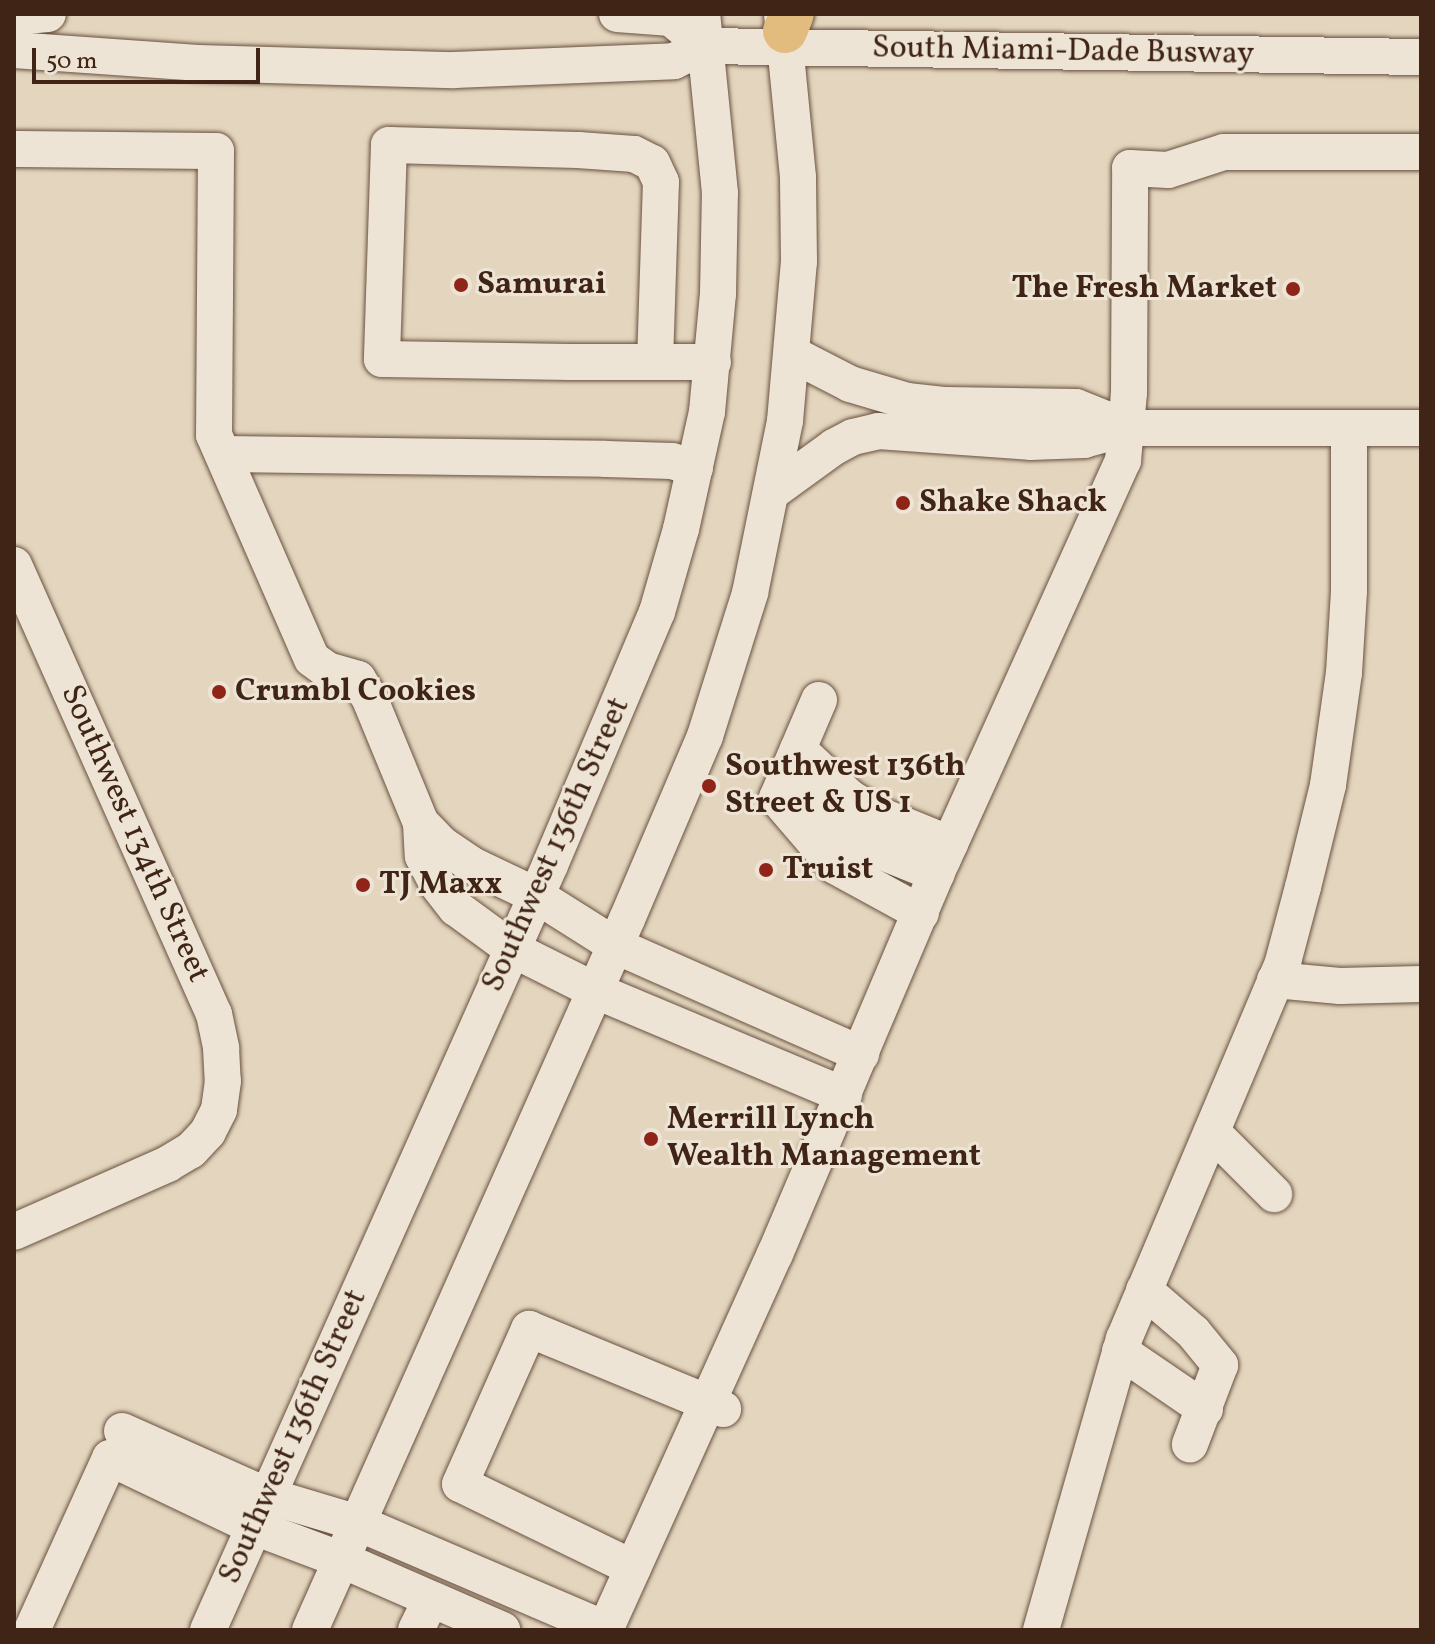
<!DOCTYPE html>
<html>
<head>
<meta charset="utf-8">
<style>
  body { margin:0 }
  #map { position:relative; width:1435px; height:1644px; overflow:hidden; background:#e4d6be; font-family:Vollkorn,serif }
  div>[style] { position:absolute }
  .roads { filter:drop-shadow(0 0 2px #695140) drop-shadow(0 0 2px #695140) }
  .minor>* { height:36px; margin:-18px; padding:0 18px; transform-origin:18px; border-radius:18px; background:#ede4d5 }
  .highway>* { height:44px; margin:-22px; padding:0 22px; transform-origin:22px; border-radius:22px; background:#e2bb7f }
  .dots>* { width:22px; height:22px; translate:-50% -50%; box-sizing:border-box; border:4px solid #ede4d5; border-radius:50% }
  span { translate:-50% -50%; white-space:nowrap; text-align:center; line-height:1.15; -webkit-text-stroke:6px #ede4d5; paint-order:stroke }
  .street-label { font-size:32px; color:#402516 }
  .poi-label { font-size:32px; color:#402516; font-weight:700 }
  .left { translate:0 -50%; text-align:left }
  .right { translate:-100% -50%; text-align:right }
  .frame { position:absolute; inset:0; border:16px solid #402516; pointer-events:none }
  .scale { position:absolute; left:32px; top:48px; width:228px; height:36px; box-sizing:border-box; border:4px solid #402516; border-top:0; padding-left:10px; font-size:24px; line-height:28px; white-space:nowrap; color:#402516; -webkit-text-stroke:6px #ede4d5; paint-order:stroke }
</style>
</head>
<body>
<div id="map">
  <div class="roads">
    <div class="minor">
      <div style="left:617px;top:14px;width:54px;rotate:4.2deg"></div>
      <div style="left:671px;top:18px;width:44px;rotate:39.5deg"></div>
      <div style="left:14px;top:17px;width:34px;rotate:-5deg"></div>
      <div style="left:14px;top:50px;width:184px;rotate:4deg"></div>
      <div style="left:198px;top:63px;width:256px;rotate:1.6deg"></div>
      <div style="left:454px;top:70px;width:220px;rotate:-2.3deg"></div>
      <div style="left:674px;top:61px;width:34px;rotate:-26deg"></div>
      <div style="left:705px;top:46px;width:716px;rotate:0.88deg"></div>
      <div style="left:14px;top:149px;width:202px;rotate:0.6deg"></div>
      <div style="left:216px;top:151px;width:284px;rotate:90.4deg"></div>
      <div style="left:214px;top:435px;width:244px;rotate:66.4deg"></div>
      <div style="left:312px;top:659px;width:19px;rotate:36deg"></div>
      <div style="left:327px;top:670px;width:32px;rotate:16deg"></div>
      <div style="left:358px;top:679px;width:21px;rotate:59deg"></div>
      <div style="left:369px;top:697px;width:136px;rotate:67.6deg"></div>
      <div style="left:421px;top:823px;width:33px;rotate:87deg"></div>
      <div style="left:423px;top:856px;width:31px;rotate:63deg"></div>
      <div style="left:437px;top:884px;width:31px;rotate:52deg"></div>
      <div style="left:456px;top:908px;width:69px;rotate:36.2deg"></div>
      <div style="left:512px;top:949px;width:94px;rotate:26.6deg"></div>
      <div style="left:596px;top:991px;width:269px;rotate:22.8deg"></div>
      <div style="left:792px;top:354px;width:65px;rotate:27.3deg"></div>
      <div style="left:850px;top:384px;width:59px;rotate:16.6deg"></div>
      <div style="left:907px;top:401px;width:39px;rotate:6deg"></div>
      <div style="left:946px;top:405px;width:130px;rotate:0.9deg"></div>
      <div style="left:1076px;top:407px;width:56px;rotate:22deg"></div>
      <div style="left:655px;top:362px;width:180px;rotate:-88.1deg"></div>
      <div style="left:661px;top:182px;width:21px;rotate:-115deg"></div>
      <div style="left:652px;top:163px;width:20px;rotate:-153deg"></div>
      <div style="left:634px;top:154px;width:56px;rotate:-175.9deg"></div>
      <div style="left:578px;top:150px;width:189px;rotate:-178.5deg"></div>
      <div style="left:389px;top:145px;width:214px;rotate:91.9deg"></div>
      <div style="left:382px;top:359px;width:188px;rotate:0.9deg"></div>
      <div style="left:570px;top:362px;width:143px"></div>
      <div style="left:223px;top:454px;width:383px;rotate:0.7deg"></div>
      <div style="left:606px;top:459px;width:66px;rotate:1.7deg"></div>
      <div style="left:672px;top:461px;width:24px;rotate:17deg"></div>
      <div style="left:772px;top:492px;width:77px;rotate:-36deg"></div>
      <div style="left:834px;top:447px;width:21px;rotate:-28deg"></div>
      <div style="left:853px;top:437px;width:26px;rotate:-13deg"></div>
      <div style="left:878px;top:431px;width:152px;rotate:4.1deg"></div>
      <div style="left:1030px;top:442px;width:54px;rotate:-2.1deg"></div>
      <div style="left:1084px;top:440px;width:46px;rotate:-15.3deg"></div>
      <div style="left:1128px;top:428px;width:293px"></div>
      <div style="left:14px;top:565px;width:492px;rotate:66deg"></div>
      <div style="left:214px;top:1014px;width:35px;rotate:78deg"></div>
      <div style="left:221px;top:1048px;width:33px;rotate:87deg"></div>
      <div style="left:223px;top:1081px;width:29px;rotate:98deg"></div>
      <div style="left:219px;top:1110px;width:25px;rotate:117deg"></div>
      <div style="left:208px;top:1132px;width:25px;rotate:133deg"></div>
      <div style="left:191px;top:1150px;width:27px;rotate:149deg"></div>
      <div style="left:168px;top:1164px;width:168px;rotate:156.2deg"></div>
      <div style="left:819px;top:700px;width:107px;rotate:113.2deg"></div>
      <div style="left:777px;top:798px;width:89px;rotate:49.5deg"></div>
      <div style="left:835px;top:866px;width:98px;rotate:28.7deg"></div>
      <div style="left:798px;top:749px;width:70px;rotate:43.3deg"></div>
      <div style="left:849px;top:797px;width:30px;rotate:33deg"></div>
      <div style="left:874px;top:813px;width:82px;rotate:22.2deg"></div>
      <div style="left:785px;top:779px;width:94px;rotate:41.5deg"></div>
      <div style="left:855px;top:841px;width:88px;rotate:21.9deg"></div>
      <div style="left:421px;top:823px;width:29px;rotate:46deg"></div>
      <div style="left:441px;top:844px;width:37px;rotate:34deg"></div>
      <div style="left:472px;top:865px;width:72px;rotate:25.5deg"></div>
      <div style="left:537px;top:896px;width:93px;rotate:32.3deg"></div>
      <div style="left:616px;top:946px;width:268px;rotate:23.8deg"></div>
      <div style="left:1275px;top:980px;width:65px;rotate:5.3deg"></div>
      <div style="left:1340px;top:986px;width:81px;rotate:-1.4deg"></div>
      <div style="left:1212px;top:1132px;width:88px;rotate:45deg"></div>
      <div style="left:1144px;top:1290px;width:65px;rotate:40.6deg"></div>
      <div style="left:1193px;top:1332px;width:43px;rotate:50.7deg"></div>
      <div style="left:1220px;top:1365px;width:85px;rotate:110.8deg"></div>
      <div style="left:1120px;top:1351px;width:103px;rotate:34.3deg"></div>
      <div style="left:122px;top:1431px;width:160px;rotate:24deg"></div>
      <div style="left:268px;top:1496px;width:94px;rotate:16.7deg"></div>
      <div style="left:358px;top:1523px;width:269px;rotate:23.2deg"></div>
      <div style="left:633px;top:1568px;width:192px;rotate:-154.1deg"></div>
      <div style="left:460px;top:1484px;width:170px;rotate:-66deg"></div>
      <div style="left:529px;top:1329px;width:210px;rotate:22.4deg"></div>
      <div style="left:32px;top:1630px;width:189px;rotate:-65.6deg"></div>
      <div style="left:110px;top:1458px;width:160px;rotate:25.6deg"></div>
      <div style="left:254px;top:1527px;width:94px;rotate:20.6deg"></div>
      <div style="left:342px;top:1560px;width:175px;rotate:23.6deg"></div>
      <div style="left:208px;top:1630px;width:838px;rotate:-65.91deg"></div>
      <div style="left:550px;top:865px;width:275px;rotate:-67.1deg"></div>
      <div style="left:657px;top:612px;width:86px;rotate:-73.9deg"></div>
      <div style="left:681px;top:529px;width:120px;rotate:-77.5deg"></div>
      <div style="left:707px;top:412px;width:119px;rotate:-84.7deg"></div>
      <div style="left:718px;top:294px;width:101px;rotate:-88.9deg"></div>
      <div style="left:720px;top:193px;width:180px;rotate:-95.7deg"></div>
      <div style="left:310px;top:1630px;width:778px;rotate:-65.97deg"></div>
      <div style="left:627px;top:919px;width:199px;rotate:-66.9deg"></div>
      <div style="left:705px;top:736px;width:150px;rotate:-72.5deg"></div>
      <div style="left:750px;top:593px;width:176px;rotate:-78.5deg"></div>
      <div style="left:785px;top:421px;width:160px;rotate:-85deg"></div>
      <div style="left:799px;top:262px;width:85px;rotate:-90.7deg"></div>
      <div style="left:798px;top:177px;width:164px;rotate:-95.6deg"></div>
      <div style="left:416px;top:1630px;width:34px;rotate:-64deg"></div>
      <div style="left:605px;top:1630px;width:413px;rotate:-65.7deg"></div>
      <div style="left:775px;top:1254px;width:429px;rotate:-67deg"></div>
      <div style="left:943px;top:859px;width:437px;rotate:-65.7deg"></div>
      <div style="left:1123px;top:461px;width:68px;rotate:-85deg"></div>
      <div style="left:1129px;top:393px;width:225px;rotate:-89.7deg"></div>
      <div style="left:1130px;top:168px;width:38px;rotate:3deg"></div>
      <div style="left:1168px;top:170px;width:59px;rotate:-17.8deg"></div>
      <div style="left:1224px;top:152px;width:197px"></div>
      <div style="left:1041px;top:1630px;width:303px;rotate:-74.1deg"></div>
      <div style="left:1124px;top:1339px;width:409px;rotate:-67.1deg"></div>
      <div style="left:1283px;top:962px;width:78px;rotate:-75.1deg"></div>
      <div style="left:1303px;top:887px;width:105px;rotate:-76.2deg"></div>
      <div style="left:1328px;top:785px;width:113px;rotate:-81.9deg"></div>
      <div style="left:1344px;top:673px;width:82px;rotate:-86.5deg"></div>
      <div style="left:1349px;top:591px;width:162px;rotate:-90deg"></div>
    </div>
    <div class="highway">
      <div style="left:785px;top:31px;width:18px;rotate:-68deg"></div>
    </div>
  </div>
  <div class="dots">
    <div style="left:461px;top:285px;background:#8f2418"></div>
    <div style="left:1293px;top:289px;background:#8f2418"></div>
    <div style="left:903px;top:503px;background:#8f2418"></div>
    <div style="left:219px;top:692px;background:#8f2418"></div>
    <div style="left:709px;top:786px;background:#8f2418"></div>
    <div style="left:766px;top:870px;background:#8f2418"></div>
    <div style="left:363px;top:885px;background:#8f2418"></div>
    <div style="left:651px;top:1139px;background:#8f2418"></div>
  </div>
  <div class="street-label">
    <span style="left:1063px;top:52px;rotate:1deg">South Miami-Dade Busway</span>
    <span style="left:134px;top:834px;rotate:66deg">Southwest 134th Street</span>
    <span style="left:557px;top:845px;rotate:-66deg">Southwest 136th Street</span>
    <span style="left:294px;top:1437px;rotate:-66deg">Southwest 136th Street</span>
  </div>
  <div class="poi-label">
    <span class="left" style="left:477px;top:285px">Samurai</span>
    <span class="right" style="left:1277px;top:289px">The Fresh Market</span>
    <span class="left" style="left:919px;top:503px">Shake Shack</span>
    <span class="left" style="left:235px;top:692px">Crumbl Cookies</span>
    <span class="left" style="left:725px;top:786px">Southwest 136th<br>Street &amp; US 1</span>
    <span class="left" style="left:782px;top:870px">Truist</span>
    <span class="left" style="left:379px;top:885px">TJ Maxx</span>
    <span class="left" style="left:667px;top:1139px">Merrill Lynch<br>Wealth Management</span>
  </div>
  <div class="frame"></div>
  <div class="scale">50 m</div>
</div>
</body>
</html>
